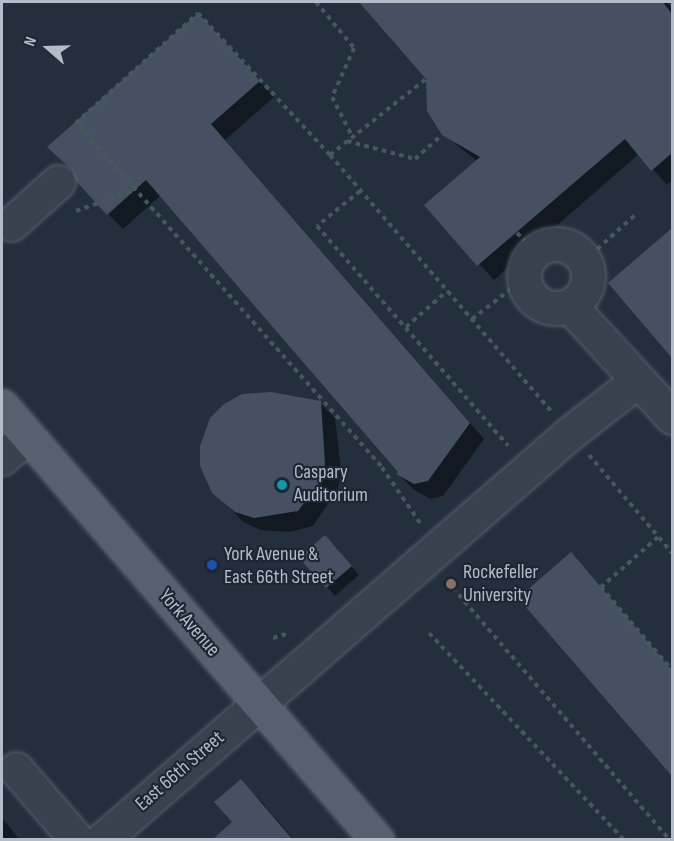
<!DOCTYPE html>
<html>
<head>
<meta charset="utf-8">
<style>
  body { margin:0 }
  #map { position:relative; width:674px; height:841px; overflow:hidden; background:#242f3e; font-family:"Sofia Sans Condensed",sans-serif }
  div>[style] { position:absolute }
  .shadow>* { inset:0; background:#0007 }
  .building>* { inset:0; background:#455162 }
  .path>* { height:4px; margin-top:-2px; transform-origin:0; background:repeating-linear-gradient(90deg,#44595c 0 4.5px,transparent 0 9px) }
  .roads { filter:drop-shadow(0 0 2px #565f6c) drop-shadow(0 0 2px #565f6c) }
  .minor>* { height:33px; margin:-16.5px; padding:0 16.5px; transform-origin:16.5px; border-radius:16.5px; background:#38414e }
  .minor>.ring { margin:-16.5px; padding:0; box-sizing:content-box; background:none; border:33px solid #38414e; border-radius:50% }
  .major>* { height:33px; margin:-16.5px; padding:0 16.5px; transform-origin:16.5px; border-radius:16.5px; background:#56606e }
  .dots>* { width:16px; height:16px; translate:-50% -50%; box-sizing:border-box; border:3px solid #1d2633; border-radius:50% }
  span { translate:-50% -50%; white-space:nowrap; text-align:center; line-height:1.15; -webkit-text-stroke:4.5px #1d2633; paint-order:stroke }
  .poi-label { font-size:20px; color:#b4bcc9 }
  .left { translate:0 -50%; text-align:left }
  .street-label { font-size:20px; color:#b4bcc9 }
  .frame { position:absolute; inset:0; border:3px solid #b4bcc9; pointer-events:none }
  .north { position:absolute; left:18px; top:18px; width:60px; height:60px; -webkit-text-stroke:4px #1d2633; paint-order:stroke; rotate:290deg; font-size:16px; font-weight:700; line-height:24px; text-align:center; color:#b4bcc9 }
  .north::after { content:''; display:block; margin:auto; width:21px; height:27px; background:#b4bcc9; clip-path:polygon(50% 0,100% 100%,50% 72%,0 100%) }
</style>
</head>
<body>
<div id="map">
  <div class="shadow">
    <div style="clip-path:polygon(361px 2px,667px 2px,672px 10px,672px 181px,667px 185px,639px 154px,494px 280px,426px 205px,477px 161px,443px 134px,427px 79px)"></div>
    <div style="clip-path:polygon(213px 30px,274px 97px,225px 140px,484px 439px,443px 496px,430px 499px,413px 489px,398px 474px,401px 472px,161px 195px,123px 229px,108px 214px)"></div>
    <div style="clip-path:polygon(668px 233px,672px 238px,672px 355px,610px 283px)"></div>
    <div style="clip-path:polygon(320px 403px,335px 418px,341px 470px,338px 489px,313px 526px,290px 532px,261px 530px,243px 522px,208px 484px,201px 466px,203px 437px,218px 412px)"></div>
    <div style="clip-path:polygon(334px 545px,359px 575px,335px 596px,301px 558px)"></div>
    <div style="clip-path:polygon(586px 570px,672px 670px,672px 773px,521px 598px)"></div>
    <div style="clip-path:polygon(241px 781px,260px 800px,294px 840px,214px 840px,234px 822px)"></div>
    <div style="clip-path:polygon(2px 818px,20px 840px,2px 840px)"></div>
  </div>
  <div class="building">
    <div style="clip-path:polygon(359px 2px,663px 2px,672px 14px,672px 153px,651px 171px,625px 139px,477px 266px,424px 205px,480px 157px,442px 135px,427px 111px,426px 79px)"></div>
    <div style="clip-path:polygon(198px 13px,260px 81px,211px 124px,470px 423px,428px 481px,414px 484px,396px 474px,398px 472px,146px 180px,107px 215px,76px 181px,72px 170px,47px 147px)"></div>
    <div style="clip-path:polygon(672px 228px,672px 358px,608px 283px)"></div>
    <div style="clip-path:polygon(271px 392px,321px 401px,325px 464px,320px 482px,298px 511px,254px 518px,235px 512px,212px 493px,200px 466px,200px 446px,210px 418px,224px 404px,242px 394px)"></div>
    <div style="clip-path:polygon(325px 535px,352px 566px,326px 588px,299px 558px)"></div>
    <div style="clip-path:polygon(571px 552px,672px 670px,672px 776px,518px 598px)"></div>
    <div style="clip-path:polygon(241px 779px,293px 840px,212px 840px,232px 822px,214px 802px)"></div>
  </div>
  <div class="path">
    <div style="left:316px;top:2px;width:60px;rotate:50.4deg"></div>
    <div style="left:354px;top:48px;width:54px;rotate:114.2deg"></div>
    <div style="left:332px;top:97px;width:44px;rotate:62.9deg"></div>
    <div style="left:347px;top:141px;width:70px;rotate:14.8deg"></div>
    <div style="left:415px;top:159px;width:36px;rotate:-42deg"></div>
    <div style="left:330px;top:155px;width:122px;rotate:-38.4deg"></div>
    <div style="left:360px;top:191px;width:55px;rotate:140.9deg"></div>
    <div style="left:317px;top:226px;width:291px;rotate:49deg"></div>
    <div style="left:76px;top:211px;width:63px;rotate:-19.6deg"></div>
    <div style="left:517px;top:233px;width:27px;rotate:45deg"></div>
    <div style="left:584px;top:261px;width:69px;rotate:-42deg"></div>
    <div style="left:472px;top:319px;width:67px;rotate:-37.7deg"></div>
    <div style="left:406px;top:327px;width:55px;rotate:-41.3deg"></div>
    <div style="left:589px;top:455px;width:128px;rotate:49.7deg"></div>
    <div style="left:420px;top:523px;width:69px;rotate:-124.4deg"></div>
    <div style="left:381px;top:466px;width:459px;rotate:-131.6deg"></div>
    <div style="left:76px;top:123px;width:164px;rotate:-42deg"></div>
    <div style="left:198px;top:13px;width:194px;rotate:47.1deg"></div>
    <div style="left:330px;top:155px;width:338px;rotate:49.2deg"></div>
    <div style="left:658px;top:537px;width:76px;rotate:138.7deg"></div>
    <div style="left:601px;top:587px;width:109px;rotate:49.5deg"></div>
    <div style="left:447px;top:581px;width:342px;rotate:49.3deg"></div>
    <div style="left:429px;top:633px;width:284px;rotate:46.7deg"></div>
    <div style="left:273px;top:638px;width:17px;rotate:-17deg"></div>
  </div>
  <div class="roads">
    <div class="minor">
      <div style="left:11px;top:224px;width:63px;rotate:-41.8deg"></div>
      <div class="ring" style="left:524px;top:244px;width:31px;height:31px"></div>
      <div style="left:570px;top:306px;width:151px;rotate:47.4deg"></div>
      <div style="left:2px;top:458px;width:33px;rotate:-41deg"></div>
      <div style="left:16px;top:769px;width:94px;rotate:49.3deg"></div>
      <div style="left:102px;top:840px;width:620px;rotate:-41.01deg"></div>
      <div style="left:570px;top:433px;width:86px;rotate:-37.9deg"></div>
    </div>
    <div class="major">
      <div style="left:2px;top:406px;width:574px;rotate:49.17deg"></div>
    </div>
  </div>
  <div class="dots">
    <div style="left:282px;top:485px;background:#0f9aa8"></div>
    <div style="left:212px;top:565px;background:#1a4fb4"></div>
    <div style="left:451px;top:584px;background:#8d6e63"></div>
  </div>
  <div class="poi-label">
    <span class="left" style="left:294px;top:484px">Caspary<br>Auditorium</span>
    <span class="left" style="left:224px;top:566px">York Avenue &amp;<br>East 66th Street</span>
    <span class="left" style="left:463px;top:584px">Rockefeller<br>University</span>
  </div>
  <div class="street-label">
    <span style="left:189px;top:623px;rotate:49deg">York Avenue</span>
    <span style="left:180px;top:771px;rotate:-41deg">East 66th Street</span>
  </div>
  <div class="frame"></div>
  <div class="north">N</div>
</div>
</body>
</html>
